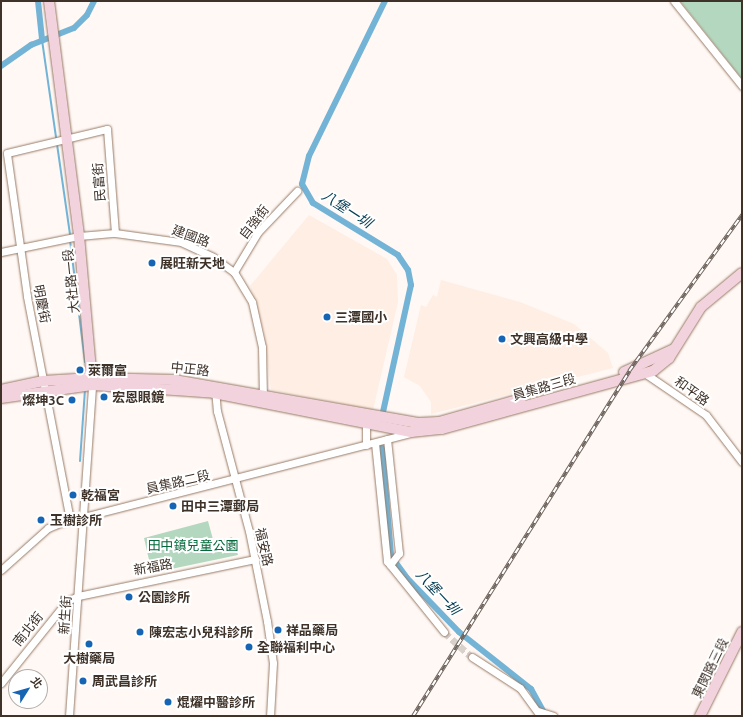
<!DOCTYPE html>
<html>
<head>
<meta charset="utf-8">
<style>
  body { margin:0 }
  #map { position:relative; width:743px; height:717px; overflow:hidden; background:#fff8f4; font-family:Ubuntu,"Noto Sans TC",sans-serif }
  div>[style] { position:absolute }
  .built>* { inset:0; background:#feeee3 }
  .green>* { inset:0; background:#b4d8bf }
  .stream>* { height:2px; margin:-1px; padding:0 1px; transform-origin:1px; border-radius:1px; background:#73b4d6 }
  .canal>* { height:6px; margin:-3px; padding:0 3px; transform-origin:3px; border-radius:3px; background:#73b4d6 }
  .street-tunnel>* { height:7px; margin-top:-3.5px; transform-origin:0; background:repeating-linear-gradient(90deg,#d8d0cb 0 7px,transparent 0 10.5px) }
  .roads { filter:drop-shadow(0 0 1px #987b67) drop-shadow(0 0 1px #987b67) }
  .street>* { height:7px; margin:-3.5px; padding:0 3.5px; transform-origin:3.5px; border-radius:3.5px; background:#fff }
  .secondary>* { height:10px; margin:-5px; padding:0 5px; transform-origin:5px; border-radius:5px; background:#f2d3dd }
  .rail>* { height:3.5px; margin-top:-1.75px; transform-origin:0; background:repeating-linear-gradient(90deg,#fff 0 6px,#6f645d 0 12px); box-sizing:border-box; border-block:1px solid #6f645d }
  .dots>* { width:11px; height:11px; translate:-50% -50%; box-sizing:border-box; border:2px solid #fff; border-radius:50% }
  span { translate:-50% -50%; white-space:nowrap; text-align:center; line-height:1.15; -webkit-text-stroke:4px #fff; paint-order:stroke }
  .street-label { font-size:13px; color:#3e3229 }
  .poi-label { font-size:13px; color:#3e3229; font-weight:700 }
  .left { translate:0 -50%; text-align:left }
  .right { translate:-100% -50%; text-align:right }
  .park-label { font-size:13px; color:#03693a }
  .water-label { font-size:14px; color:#003a51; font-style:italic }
  .frame { position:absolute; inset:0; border:2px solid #3e3229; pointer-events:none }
  .north { position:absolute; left:8px; top:669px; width:40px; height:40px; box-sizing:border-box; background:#fff; border:1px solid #b2ada9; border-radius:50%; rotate:53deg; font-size:11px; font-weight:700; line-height:16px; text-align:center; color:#3e3229 }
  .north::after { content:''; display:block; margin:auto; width:14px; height:18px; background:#1665b4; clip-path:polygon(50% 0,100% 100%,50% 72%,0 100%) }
</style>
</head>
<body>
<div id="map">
  <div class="built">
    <div style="clip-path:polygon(309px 215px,387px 259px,397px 275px,398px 302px,373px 410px,271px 390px,264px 332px,250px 286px)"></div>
    <div style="clip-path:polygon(441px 280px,520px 302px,574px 324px,608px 353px,613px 368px,431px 414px,431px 402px,420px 386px,404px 377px,421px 305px,426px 307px,433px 295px,437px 297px)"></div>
  </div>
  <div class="green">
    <div style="clip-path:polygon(680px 1px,742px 1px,742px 79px)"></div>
    <div style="clip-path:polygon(208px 521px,214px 543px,232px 537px,238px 555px,152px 573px,144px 538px)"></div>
  </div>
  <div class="stream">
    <div style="left:42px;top:40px;width:197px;rotate:81.8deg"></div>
    <div style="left:70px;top:240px;width:123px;rotate:83deg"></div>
    <div style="left:80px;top:461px;width:72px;rotate:-86deg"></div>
  </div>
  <div class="canal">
    <div style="left:38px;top:1px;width:39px;rotate:84deg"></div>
    <div style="left:1px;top:66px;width:37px;rotate:-35deg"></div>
    <div style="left:31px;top:45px;width:46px;rotate:-21.6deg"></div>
    <div style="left:74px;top:28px;width:18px;rotate:-45deg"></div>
    <div style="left:87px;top:15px;width:16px;rotate:-63deg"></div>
    <div style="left:383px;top:412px;width:130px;rotate:-77.6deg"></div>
    <div style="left:411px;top:285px;width:15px;rotate:-101deg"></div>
    <div style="left:408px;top:270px;width:18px;rotate:-124deg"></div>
    <div style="left:398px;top:255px;width:100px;rotate:-148.5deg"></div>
    <div style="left:313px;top:203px;width:22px;rotate:-120deg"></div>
    <div style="left:302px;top:184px;width:29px;rotate:-76deg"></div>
    <div style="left:309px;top:156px;width:173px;rotate:-63.9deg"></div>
    <div style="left:382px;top:448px;width:108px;rotate:85.2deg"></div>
    <div style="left:391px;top:556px;width:27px;rotate:54deg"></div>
    <div style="left:407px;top:578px;width:75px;rotate:46.1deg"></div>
    <div style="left:459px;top:632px;width:92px;rotate:38.4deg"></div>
    <div style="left:531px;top:689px;width:31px;rotate:61deg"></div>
  </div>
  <div class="street-tunnel">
    <div style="left:444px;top:632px;width:38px;rotate:42deg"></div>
  </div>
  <div class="roads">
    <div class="street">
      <div style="left:674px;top:1px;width:109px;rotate:51.3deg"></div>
      <div style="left:1px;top:252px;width:80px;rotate:-11.6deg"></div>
      <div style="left:79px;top:236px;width:36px;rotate:-5deg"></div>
      <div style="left:115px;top:233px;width:67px;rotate:7.8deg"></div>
      <div style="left:181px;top:242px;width:35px;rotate:25deg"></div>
      <div style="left:213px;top:257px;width:26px;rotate:36deg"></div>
      <div style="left:234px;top:272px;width:35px;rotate:59deg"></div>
      <div style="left:252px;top:302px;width:46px;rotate:77.5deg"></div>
      <div style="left:262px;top:347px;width:53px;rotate:88.9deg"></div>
      <div style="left:234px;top:272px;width:47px;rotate:-59deg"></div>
      <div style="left:258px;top:232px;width:57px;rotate:-46.4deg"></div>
      <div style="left:643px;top:372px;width:76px;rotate:34.3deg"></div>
      <div style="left:706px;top:415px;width:59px;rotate:52.5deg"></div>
      <div style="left:215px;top:389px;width:22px;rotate:85deg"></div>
      <div style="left:217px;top:411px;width:124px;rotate:75.1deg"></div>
      <div style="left:249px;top:531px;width:92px;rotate:78.7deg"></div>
      <div style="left:267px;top:621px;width:42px;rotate:81.9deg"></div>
      <div style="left:273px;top:663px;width:53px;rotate:93.2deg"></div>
      <div style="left:366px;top:422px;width:23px;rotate:90deg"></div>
      <div style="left:387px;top:439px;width:115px;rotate:84deg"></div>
      <div style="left:399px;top:553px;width:15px;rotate:127deg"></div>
      <div style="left:375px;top:443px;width:119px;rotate:84.2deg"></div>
      <div style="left:387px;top:561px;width:91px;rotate:51.2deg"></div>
      <div style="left:70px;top:520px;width:228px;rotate:-100.9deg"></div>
      <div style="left:27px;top:296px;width:144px;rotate:-98deg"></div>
      <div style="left:7px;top:153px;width:103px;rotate:-13.5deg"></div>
      <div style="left:107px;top:129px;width:104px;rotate:85.6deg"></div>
      <div style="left:1px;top:570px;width:63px;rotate:-41.8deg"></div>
      <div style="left:48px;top:528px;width:13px;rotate:-23deg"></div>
      <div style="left:60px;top:523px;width:361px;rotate:-14.4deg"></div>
      <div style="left:472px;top:657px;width:57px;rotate:32.9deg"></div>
      <div style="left:520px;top:688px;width:34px;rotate:54deg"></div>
      <div style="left:1px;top:683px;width:105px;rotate:-51.2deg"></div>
      <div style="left:67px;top:601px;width:12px;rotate:-24deg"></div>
      <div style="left:78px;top:596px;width:181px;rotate:-11.8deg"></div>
      <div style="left:538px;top:711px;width:16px;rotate:18deg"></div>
      <div style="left:69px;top:716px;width:332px;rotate:-86deg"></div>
    </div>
    <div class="secondary">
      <div style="left:49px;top:1px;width:237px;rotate:82.7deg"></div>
      <div style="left:79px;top:236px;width:148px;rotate:84.9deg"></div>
      <div style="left:624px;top:372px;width:55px;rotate:-24.7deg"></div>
      <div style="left:1px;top:390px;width:43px;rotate:-12.1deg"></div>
      <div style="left:43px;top:381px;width:49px;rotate:-3.5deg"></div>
      <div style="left:92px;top:378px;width:82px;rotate:1.4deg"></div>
      <div style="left:174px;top:380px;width:249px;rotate:10deg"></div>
      <div style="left:419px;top:423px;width:20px;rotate:-3deg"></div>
      <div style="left:439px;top:422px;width:85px;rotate:-15.7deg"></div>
      <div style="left:1px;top:398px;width:92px;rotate:-8.1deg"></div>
      <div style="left:92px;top:385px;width:83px;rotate:3.4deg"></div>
      <div style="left:175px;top:390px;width:39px;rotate:4deg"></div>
      <div style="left:214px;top:393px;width:201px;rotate:11.2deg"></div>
      <div style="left:411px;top:432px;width:31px;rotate:-6deg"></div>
      <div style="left:442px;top:429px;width:219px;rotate:-15.4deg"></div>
      <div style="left:653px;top:371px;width:21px;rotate:-39deg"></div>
      <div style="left:669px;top:358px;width:60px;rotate:-57.9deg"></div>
      <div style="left:701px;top:307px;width:53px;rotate:-39.7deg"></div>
      <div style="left:700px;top:716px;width:94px;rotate:-63.4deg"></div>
    </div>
  </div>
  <div class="rail">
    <div style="left:413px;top:716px;width:407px;rotate:-57.9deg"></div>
    <div style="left:629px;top:371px;width:193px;rotate:-54.1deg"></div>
  </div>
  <div class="dots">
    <div style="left:152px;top:263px;background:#1665b4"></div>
    <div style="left:327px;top:317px;background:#1665b4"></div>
    <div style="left:502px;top:339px;background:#1665b4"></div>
    <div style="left:80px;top:370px;background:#1665b4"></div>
    <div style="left:104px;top:397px;background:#1665b4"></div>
    <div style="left:72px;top:400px;background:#1665b4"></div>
    <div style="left:73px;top:495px;background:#1665b4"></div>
    <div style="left:173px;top:506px;background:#1665b4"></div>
    <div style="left:41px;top:520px;background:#1665b4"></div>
    <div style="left:129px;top:597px;background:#1665b4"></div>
    <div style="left:278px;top:630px;background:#1665b4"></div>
    <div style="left:140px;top:632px;background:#1665b4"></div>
    <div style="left:89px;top:644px;background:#1665b4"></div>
    <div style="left:249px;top:647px;background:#1665b4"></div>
    <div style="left:83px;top:681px;background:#1665b4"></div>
    <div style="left:168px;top:702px;background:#1665b4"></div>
  </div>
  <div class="street-label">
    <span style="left:99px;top:182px;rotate:-94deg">民富街</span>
    <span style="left:254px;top:222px;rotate:-52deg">自強街</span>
    <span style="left:191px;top:236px;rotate:20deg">建國路</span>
    <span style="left:71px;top:281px;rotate:-96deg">大社路一段</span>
    <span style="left:42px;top:304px;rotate:79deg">明慶街</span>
    <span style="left:190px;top:369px;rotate:6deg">中正路</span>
    <span style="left:544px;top:387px;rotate:-16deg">員集路三段</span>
    <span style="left:692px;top:391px;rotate:36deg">和平路</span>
    <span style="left:178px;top:482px;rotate:-13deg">員集路二段</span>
    <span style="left:264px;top:547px;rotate:77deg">福安路</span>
    <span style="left:153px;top:567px;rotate:-10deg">新福路</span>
    <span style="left:65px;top:615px;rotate:-86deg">新生街</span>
    <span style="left:28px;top:629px;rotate:-51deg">南北街</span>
    <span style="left:710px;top:668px;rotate:-64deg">東閔路三段</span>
  </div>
  <div class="poi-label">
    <span class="left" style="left:160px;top:263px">展旺新天地</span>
    <span class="left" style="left:335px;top:317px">三潭國小</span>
    <span class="left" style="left:510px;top:339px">文興高級中學</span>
    <span class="left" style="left:88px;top:370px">萊爾富</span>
    <span class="left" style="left:112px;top:397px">宏恩眼鏡</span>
    <span class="right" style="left:64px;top:400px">燦坤3C</span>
    <span class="left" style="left:81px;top:495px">乾福宮</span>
    <span class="left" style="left:181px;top:506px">田中三潭郵局</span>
    <span class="left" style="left:50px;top:520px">玉樹診所</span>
    <span class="left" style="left:138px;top:597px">公園診所</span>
    <span class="left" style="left:286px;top:630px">祥品藥局</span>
    <span class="left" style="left:149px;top:632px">陳宏志小兒科診所</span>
    <span class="left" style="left:257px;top:647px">全聯福利中心</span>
    <span style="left:89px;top:658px">大樹藥局</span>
    <span class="left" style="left:92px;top:681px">周武昌診所</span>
    <span class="left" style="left:177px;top:702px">焜燿中醫診所</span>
  </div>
  <div class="park-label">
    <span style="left:193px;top:545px">田中鎮兒童公園</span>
  </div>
  <div class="water-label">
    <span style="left:347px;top:209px;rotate:33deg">八堡一圳</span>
    <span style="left:438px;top:592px;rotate:47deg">八堡一圳</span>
  </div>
  <div class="frame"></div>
  <div class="north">北</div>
</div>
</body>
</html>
